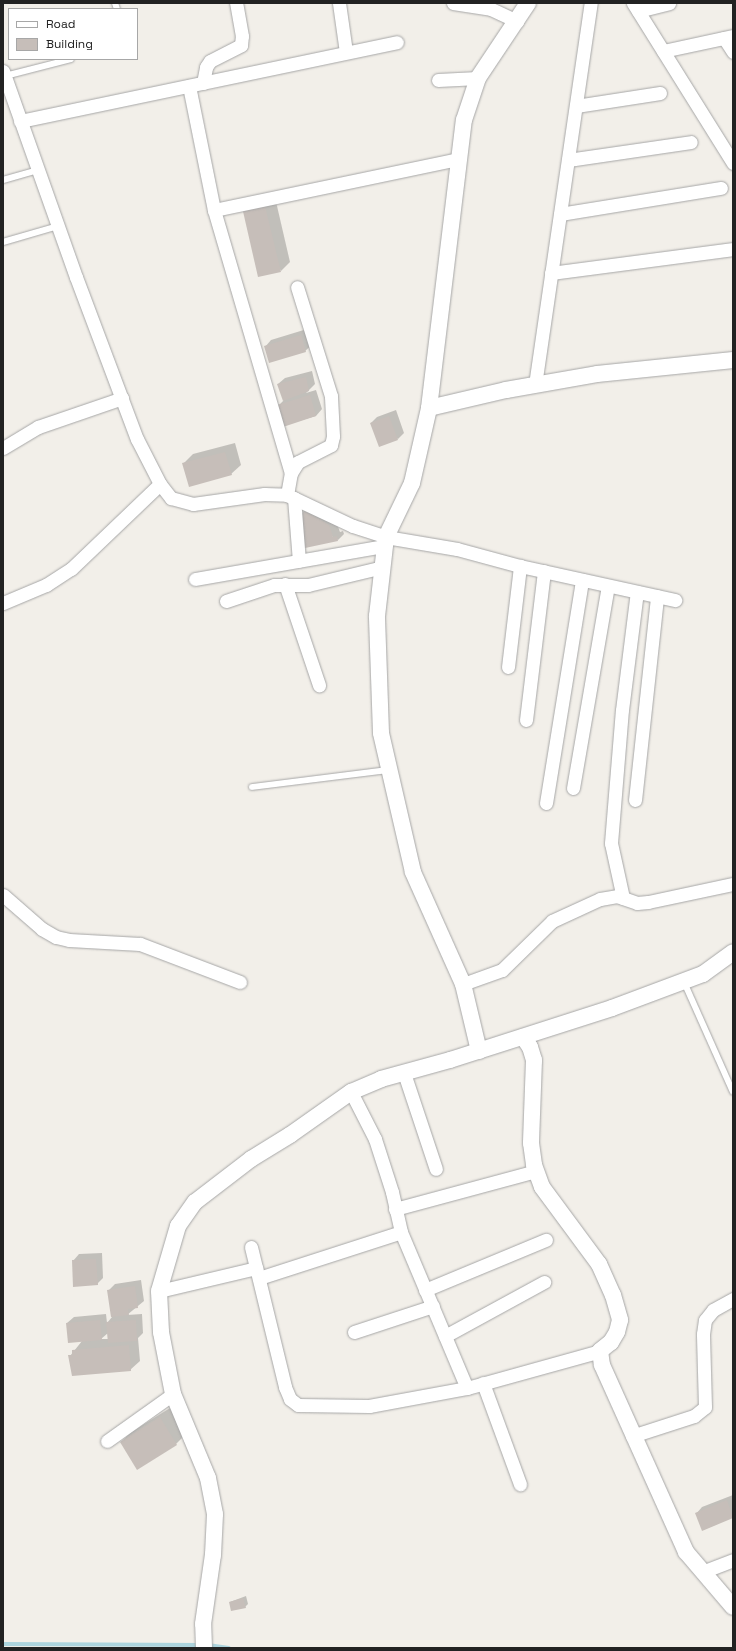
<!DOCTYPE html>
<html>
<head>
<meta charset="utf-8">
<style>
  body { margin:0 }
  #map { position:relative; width:736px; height:1651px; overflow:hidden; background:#f2efe9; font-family:"Space Grotesk",sans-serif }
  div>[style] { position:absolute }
  .shadow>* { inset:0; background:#0003 }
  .stream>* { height:4px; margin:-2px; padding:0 2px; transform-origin:2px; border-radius:2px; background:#acd4dd }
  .building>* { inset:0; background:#c6beb9 }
  .roads { filter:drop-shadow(0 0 1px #a6a6a6) drop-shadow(0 0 1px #a6a6a6) }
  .service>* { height:6px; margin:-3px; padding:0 3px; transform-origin:3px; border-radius:3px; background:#fff }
  .minor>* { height:13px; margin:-6.5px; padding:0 6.5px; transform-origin:6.5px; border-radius:6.5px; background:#fff }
  .tertiary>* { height:16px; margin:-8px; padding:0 8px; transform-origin:8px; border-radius:8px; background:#fff }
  span { translate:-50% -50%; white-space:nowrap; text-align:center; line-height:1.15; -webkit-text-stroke:3.5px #fff; paint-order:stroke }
  .frame { position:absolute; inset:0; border:4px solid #222; pointer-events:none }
  .legend { position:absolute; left:8px; top:8px; width:130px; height:52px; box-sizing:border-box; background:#fff; border:1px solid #a7a7a7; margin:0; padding:5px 7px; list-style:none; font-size:12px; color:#222 }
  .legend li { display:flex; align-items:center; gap:8px; height:20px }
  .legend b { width:20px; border:1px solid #a7a7a7 }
</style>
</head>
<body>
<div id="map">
  <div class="shadow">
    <div style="clip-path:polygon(274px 193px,290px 262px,281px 271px,243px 208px)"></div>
    <div style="clip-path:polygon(307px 329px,312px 345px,305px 351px,265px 347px,271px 340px)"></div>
    <div style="clip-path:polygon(312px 371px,315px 384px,306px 393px,316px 390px,322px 409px,316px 416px,284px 425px,278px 406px,284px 400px,278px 384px,285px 378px)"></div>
    <div style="clip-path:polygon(396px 410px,404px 433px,398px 439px,371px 423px,377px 417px)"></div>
    <div style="clip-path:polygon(235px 443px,241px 465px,231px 474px,183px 464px,193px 454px)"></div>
    <div style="clip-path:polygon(305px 510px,335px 519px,340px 532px,343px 531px,344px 534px,338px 540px,299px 516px)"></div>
    <div style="clip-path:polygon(102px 1253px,103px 1278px,97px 1284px,73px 1261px,79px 1254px)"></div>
    <div style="clip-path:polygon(evenodd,141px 1280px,144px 1301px,127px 1315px,142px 1314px,143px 1333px,138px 1338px,140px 1361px,130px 1370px,70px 1356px,82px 1341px,67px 1323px,74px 1317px,106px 1314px,107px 1323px,112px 1317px,109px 1290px,115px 1284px,141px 1280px,108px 1333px,108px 1339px,101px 1339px,108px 1333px)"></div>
    <div style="clip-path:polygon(170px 1408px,186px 1434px,176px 1444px,137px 1468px,121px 1442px,130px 1433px)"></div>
    <div style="clip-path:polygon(733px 1495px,733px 1517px,703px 1530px,696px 1514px,702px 1507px)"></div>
    <div style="clip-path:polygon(246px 1596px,248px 1604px,245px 1607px,230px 1602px)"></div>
  </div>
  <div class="stream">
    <div style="left:3px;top:1644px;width:198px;rotate:0.3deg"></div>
    <div style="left:208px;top:1645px;width:21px;rotate:8deg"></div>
  </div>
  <div class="building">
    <div style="clip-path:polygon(264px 202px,281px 272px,258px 277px,242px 207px)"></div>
    <div style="clip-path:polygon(301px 335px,306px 352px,269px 363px,264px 346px)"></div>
    <div style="clip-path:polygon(306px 377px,309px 391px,283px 401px,277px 384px)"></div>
    <div style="clip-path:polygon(310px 395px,316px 416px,283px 427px,277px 405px)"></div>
    <div style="clip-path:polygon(389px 416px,398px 440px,379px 447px,370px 423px)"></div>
    <div style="clip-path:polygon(225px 452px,232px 475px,189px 487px,182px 463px)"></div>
    <div style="clip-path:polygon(306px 511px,329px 525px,333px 537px,337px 536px,338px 541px,305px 548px,298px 516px)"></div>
    <div style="clip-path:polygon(96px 1259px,98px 1285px,73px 1287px,72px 1260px)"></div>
    <div style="clip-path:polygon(135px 1286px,138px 1308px,128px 1309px,129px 1315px,111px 1317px,107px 1290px)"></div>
    <div style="clip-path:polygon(100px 1320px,102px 1340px,68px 1343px,66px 1323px)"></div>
    <div style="clip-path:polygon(136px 1320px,137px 1341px,108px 1343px,106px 1322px)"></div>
    <div style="clip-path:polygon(129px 1345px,131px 1371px,72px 1376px,68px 1355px,72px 1355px,72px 1350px)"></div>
    <div style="clip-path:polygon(160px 1417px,177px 1445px,137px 1470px,120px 1442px)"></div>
    <div style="clip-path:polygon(727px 1500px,733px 1518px,702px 1531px,695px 1513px)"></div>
    <div style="clip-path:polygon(243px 1598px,246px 1608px,231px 1611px,229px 1602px)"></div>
  </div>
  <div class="roads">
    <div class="service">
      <div style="left:115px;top:3px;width:6px;rotate:72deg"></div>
      <div style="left:5px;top:76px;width:68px;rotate:-14.4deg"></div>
      <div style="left:3px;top:180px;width:36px;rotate:-16deg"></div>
      <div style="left:3px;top:242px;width:57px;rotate:-16.2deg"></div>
      <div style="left:252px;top:787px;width:138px;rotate:-7.1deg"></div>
      <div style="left:684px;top:982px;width:120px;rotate:66deg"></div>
    </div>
    <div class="minor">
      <div style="left:339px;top:3px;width:49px;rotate:81.9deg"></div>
      <div style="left:453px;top:3px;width:38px;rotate:9deg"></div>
      <div style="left:491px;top:9px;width:29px;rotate:25deg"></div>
      <div style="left:633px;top:3px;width:189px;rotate:58deg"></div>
      <div style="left:638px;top:11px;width:32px;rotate:-14deg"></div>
      <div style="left:724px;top:38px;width:17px;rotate:57deg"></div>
      <div style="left:663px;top:51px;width:72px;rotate:-12.1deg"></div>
      <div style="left:3px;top:71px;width:219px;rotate:70.5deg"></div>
      <div style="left:76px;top:277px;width:173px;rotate:69.4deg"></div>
      <div style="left:137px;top:439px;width:51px;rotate:62.9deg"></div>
      <div style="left:160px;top:484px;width:18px;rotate:52deg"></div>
      <div style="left:171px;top:498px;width:23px;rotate:15deg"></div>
      <div style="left:193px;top:504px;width:72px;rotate:-8deg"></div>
      <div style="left:264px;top:494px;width:23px;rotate:2deg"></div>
      <div style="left:287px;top:495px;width:73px;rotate:25.2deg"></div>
      <div style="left:353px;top:526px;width:35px;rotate:18deg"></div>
      <div style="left:386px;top:537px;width:72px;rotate:9.6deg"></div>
      <div style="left:457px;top:549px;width:65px;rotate:15.1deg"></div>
      <div style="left:520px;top:566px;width:159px;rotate:12.4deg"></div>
      <div style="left:438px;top:80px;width:40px;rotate:-2.9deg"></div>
      <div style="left:203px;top:83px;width:16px;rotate:-79deg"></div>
      <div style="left:206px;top:67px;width:7px;rotate:-56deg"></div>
      <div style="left:210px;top:61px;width:35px;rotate:-27deg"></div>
      <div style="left:241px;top:45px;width:9px;rotate:-84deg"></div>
      <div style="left:242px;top:36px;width:34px;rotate:-100deg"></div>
      <div style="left:189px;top:86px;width:126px;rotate:78.6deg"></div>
      <div style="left:214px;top:210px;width:274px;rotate:73.7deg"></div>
      <div style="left:576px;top:106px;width:85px;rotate:-8.8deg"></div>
      <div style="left:20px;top:121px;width:385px;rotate:-11.8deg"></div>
      <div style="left:568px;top:160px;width:124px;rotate:-8.3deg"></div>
      <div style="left:214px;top:210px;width:249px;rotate:-11.8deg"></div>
      <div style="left:560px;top:214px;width:163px;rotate:-9.2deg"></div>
      <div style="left:551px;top:273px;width:184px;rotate:-7.5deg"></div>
      <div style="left:535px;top:385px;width:386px;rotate:-81.7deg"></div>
      <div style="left:3px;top:448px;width:41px;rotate:-31deg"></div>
      <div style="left:38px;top:427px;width:89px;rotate:-19deg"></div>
      <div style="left:287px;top:495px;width:22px;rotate:-80deg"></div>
      <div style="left:291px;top:473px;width:13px;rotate:-58deg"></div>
      <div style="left:298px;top:462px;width:37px;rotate:-27deg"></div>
      <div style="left:331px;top:445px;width:9px;rotate:-77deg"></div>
      <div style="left:333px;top:436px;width:40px;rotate:-92.9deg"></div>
      <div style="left:331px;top:396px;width:114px;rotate:-107.3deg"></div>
      <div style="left:294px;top:498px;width:63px;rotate:85.5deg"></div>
      <div style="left:195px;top:579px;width:193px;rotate:-9.9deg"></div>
      <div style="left:285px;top:584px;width:107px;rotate:71.4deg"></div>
      <div style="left:226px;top:601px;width:51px;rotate:-18.4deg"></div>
      <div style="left:274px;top:585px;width:34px"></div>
      <div style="left:308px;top:585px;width:77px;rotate:-13.5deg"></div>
      <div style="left:3px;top:603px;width:47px;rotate:-22.7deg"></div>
      <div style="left:46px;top:585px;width:30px;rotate:-33deg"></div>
      <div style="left:71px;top:569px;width:123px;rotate:-43.7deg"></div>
      <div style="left:508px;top:667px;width:102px;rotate:-83.2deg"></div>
      <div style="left:526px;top:720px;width:150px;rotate:-83.1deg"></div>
      <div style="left:573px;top:788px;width:205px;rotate:-80.2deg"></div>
      <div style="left:635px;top:800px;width:205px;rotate:-83.8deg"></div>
      <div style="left:546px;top:803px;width:226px;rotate:-80.8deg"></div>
      <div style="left:3px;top:895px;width:52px;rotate:41.1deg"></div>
      <div style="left:42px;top:929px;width:16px;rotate:30deg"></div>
      <div style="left:56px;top:937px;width:13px;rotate:13deg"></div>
      <div style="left:69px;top:940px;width:71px;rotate:3.2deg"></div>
      <div style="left:140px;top:944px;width:107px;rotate:20.8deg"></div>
      <div style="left:623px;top:898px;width:56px;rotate:-102.3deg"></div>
      <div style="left:611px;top:843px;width:133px;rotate:-85.3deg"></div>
      <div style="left:622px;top:710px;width:119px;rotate:-82.8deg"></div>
      <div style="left:463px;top:984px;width:41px;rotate:-19.7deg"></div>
      <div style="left:502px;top:970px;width:70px;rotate:-44.4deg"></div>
      <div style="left:552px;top:921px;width:53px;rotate:-24.6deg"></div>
      <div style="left:600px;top:899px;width:17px;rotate:-10deg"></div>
      <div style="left:617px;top:896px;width:21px;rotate:19deg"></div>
      <div style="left:637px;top:903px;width:11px;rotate:-5deg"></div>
      <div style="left:648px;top:902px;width:87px;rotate:-12deg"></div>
      <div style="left:404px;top:1073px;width:101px;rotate:71.6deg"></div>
      <div style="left:351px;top:1092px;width:53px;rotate:62.9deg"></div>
      <div style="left:375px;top:1139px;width:56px;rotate:72.2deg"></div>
      <div style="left:392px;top:1192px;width:41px;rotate:77.3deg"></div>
      <div style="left:401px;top:1232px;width:169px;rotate:67.1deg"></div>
      <div style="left:395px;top:1209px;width:146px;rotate:-15.1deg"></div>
      <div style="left:251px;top:1247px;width:144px;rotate:76.3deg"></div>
      <div style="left:285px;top:1387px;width:13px;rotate:67deg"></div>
      <div style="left:290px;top:1399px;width:10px;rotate:37deg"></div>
      <div style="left:298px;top:1405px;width:71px;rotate:0.8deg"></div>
      <div style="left:369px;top:1406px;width:100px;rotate:-10.4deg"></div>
      <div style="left:467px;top:1388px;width:138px;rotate:-15.5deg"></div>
      <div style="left:259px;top:1278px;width:149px;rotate:-17.9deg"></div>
      <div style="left:425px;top:1290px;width:131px;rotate:-22.5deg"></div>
      <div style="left:159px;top:1291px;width:100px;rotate:-13.3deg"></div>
      <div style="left:354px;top:1332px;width:83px;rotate:-18.2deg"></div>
      <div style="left:445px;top:1336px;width:113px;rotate:-28.6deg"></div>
      <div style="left:483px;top:1383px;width:108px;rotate:69.9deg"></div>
      <div style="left:632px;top:1436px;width:65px;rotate:-17.9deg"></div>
      <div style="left:694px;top:1416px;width:14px;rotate:-39deg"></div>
      <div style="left:705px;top:1407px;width:73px;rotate:-91.6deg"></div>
      <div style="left:703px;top:1334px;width:14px;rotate:-82deg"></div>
      <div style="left:705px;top:1320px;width:13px;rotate:-51deg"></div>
      <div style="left:713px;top:1310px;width:23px;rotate:-29deg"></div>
      <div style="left:107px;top:1441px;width:81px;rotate:-35.5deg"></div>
      <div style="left:702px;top:1572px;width:33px;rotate:-21deg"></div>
    </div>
    <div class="tertiary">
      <div style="left:429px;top:408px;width:79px;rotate:-13.2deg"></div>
      <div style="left:506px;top:390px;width:92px;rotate:-10deg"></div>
      <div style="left:597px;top:374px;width:137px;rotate:-5.9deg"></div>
      <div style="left:523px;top:1037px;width:12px;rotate:55deg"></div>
      <div style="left:530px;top:1047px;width:14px;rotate:73deg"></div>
      <div style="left:534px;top:1060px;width:83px;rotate:92.1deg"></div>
      <div style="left:531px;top:1143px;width:22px;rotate:82deg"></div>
      <div style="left:534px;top:1165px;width:23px;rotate:70deg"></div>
      <div style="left:542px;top:1187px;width:96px;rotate:53.5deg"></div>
      <div style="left:599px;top:1264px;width:34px;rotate:66deg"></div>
      <div style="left:613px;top:1295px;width:26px;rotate:74deg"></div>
      <div style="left:620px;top:1320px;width:12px;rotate:104deg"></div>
      <div style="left:617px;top:1332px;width:12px;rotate:121deg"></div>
      <div style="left:611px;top:1342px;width:14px;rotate:141deg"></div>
      <div style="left:600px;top:1351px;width:14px;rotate:82deg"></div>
      <div style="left:602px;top:1365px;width:205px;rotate:65.8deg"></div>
      <div style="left:686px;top:1552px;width:72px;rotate:49.5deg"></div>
      <div style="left:479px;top:1051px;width:69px;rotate:-103.4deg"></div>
      <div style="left:463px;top:984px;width:123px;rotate:-114.1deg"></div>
      <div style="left:413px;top:872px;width:143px;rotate:-103deg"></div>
      <div style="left:381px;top:733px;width:117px;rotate:-92deg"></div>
      <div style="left:377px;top:616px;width:80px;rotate:-83.5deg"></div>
      <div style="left:386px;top:537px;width:60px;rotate:-64.3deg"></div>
      <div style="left:412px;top:483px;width:77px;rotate:-77.2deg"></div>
      <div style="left:429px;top:408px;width:290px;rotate:-83.1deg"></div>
      <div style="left:464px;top:120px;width:44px;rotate:-71.6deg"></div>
      <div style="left:478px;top:78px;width:90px;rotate:-56.3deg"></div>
      <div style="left:204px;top:1648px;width:24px;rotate:-92deg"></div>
      <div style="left:203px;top:1624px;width:70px;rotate:-81.8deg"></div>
      <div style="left:213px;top:1555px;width:41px;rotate:-87.2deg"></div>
      <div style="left:215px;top:1514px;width:37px;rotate:-101deg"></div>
      <div style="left:208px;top:1478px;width:91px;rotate:-112.6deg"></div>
      <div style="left:173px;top:1394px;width:63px;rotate:-101deg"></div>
      <div style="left:161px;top:1332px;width:41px;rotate:-92.8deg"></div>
      <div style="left:159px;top:1291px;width:68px;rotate:-73.7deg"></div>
      <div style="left:178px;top:1226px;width:29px;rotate:-55deg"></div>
      <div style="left:195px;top:1202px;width:71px;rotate:-37.5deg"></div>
      <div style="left:251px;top:1159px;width:46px;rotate:-31.6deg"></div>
      <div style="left:290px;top:1135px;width:75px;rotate:-35.2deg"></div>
      <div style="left:351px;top:1092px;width:33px;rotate:-23deg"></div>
      <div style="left:381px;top:1079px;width:72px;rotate:-15.4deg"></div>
      <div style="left:450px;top:1060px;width:170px;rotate:-17.8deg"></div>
      <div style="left:612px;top:1008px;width:97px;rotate:-20.5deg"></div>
      <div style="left:703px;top:974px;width:37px;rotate:-36deg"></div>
    </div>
  </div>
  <div class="frame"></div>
  <ul class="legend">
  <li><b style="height:5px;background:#fff"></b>Road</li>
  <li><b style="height:11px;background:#c6beb9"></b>Building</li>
  </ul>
</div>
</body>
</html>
